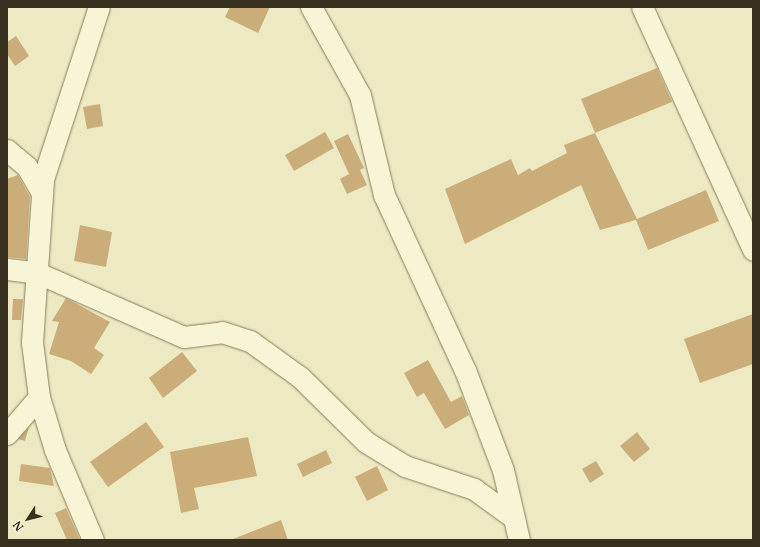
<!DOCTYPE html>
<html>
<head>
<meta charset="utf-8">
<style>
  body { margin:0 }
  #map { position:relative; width:760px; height:547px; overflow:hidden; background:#edeac3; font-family:Merriweather,serif }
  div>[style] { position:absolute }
  .building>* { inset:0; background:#cbad7a }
  .roads { filter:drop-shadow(0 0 1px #877c5a) drop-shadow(0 0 1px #877c5a) }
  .minor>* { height:21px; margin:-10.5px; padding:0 10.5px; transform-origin:10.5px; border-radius:10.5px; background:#f8f5d6 }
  span { translate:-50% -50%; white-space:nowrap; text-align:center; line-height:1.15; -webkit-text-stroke:3px #f5f2d3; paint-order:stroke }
  .frame { position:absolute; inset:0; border:8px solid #37301e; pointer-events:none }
  .north { position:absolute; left:8px; top:499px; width:40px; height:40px; -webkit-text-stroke:3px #f5f2d3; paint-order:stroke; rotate:234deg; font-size:11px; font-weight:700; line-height:16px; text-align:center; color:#37301e }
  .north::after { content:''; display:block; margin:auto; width:14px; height:18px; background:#37301e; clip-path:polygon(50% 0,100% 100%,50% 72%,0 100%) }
</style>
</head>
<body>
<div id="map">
  <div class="building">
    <div style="clip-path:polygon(230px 7px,270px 7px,258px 33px,225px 17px)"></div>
    <div style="clip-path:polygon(16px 36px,29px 56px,15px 66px,7px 54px,7px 42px)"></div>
    <div style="clip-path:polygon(657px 68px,672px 102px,595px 133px,581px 99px)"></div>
    <div style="clip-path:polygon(100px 104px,103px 126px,87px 129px,83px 107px)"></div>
    <div style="clip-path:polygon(325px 132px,334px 148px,294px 171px,285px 155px)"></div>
    <div style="clip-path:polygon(595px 133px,637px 219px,706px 190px,719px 221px,648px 250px,636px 220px,600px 230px,581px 185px,465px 244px,445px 189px,511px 159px,518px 175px,530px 168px,532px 171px,567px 153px,564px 145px)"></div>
    <div style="clip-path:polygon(348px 134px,364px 168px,360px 170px,367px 185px,347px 194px,340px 179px,349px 174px,334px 141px)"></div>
    <div style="clip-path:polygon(18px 175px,30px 197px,26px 259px,7px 257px,7px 179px)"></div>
    <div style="clip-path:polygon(80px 225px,112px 232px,106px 267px,74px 261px)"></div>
    <div style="clip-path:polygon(66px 298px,110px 322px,94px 348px,104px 355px,91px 374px,71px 361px,49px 354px,59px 322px,52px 321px)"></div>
    <div style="clip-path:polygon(13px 299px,23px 299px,21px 320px,12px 320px)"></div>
    <div style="clip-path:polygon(753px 314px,753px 364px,700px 383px,684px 339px)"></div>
    <div style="clip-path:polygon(182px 352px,197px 371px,163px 398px,149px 378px)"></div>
    <div style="clip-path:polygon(428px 360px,451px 402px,462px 396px,469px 415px,445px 429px,424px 393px,417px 397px,404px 373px)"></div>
    <div style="clip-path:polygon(146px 422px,164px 447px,108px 487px,90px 462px)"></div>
    <div style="clip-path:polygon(29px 427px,25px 441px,18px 439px)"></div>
    <div style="clip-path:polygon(637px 432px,650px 449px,634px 462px,620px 446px)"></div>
    <div style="clip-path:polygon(248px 437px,257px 476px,194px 488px,199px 509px,181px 513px,170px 452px)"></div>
    <div style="clip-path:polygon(326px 450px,332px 463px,303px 477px,297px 464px)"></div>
    <div style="clip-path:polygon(596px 461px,604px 474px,590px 483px,582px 469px)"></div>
    <div style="clip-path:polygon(21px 464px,50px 468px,54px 486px,19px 481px)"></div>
    <div style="clip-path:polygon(377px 466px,388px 490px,367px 501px,355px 477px)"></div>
    <div style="clip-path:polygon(66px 508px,80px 540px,67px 540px,55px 513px)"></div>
    <div style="clip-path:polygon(281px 520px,288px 540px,233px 540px,233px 539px)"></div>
  </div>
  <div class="roads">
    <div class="minor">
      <div style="left:311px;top:7px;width:101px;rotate:60.9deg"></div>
      <div style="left:360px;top:95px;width:103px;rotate:76.5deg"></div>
      <div style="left:384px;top:195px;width:193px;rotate:65.2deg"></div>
      <div style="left:465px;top:370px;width:107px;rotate:69.2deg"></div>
      <div style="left:503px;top:470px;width:72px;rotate:77.1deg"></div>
      <div style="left:642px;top:7px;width:267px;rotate:65.4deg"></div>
      <div style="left:7px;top:150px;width:26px;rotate:40deg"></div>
      <div style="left:27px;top:167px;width:28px;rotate:60deg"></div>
      <div style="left:7px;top:269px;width:31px;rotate:7deg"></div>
      <div style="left:38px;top:273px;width:159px;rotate:23.7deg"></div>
      <div style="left:184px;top:337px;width:38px;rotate:-7deg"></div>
      <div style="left:222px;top:332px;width:29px;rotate:18deg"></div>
      <div style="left:250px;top:341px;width:62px;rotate:35.8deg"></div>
      <div style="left:300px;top:377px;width:93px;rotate:44.6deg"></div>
      <div style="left:366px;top:442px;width:46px;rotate:31.6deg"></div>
      <div style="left:405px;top:466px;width:73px;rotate:18.4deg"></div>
      <div style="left:474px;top:489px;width:49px;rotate:35.9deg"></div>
      <div style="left:7px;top:434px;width:49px;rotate:-49.1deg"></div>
      <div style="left:93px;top:540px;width:98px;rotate:-112.9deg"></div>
      <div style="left:55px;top:450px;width:55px;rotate:-106.8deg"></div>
      <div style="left:39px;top:397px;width:55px;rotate:-97.3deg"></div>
      <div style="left:32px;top:342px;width:163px;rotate:-86.1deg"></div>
      <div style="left:43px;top:179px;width:181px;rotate:-72deg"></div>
    </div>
  </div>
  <div class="frame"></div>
  <div class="north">N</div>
</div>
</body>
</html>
